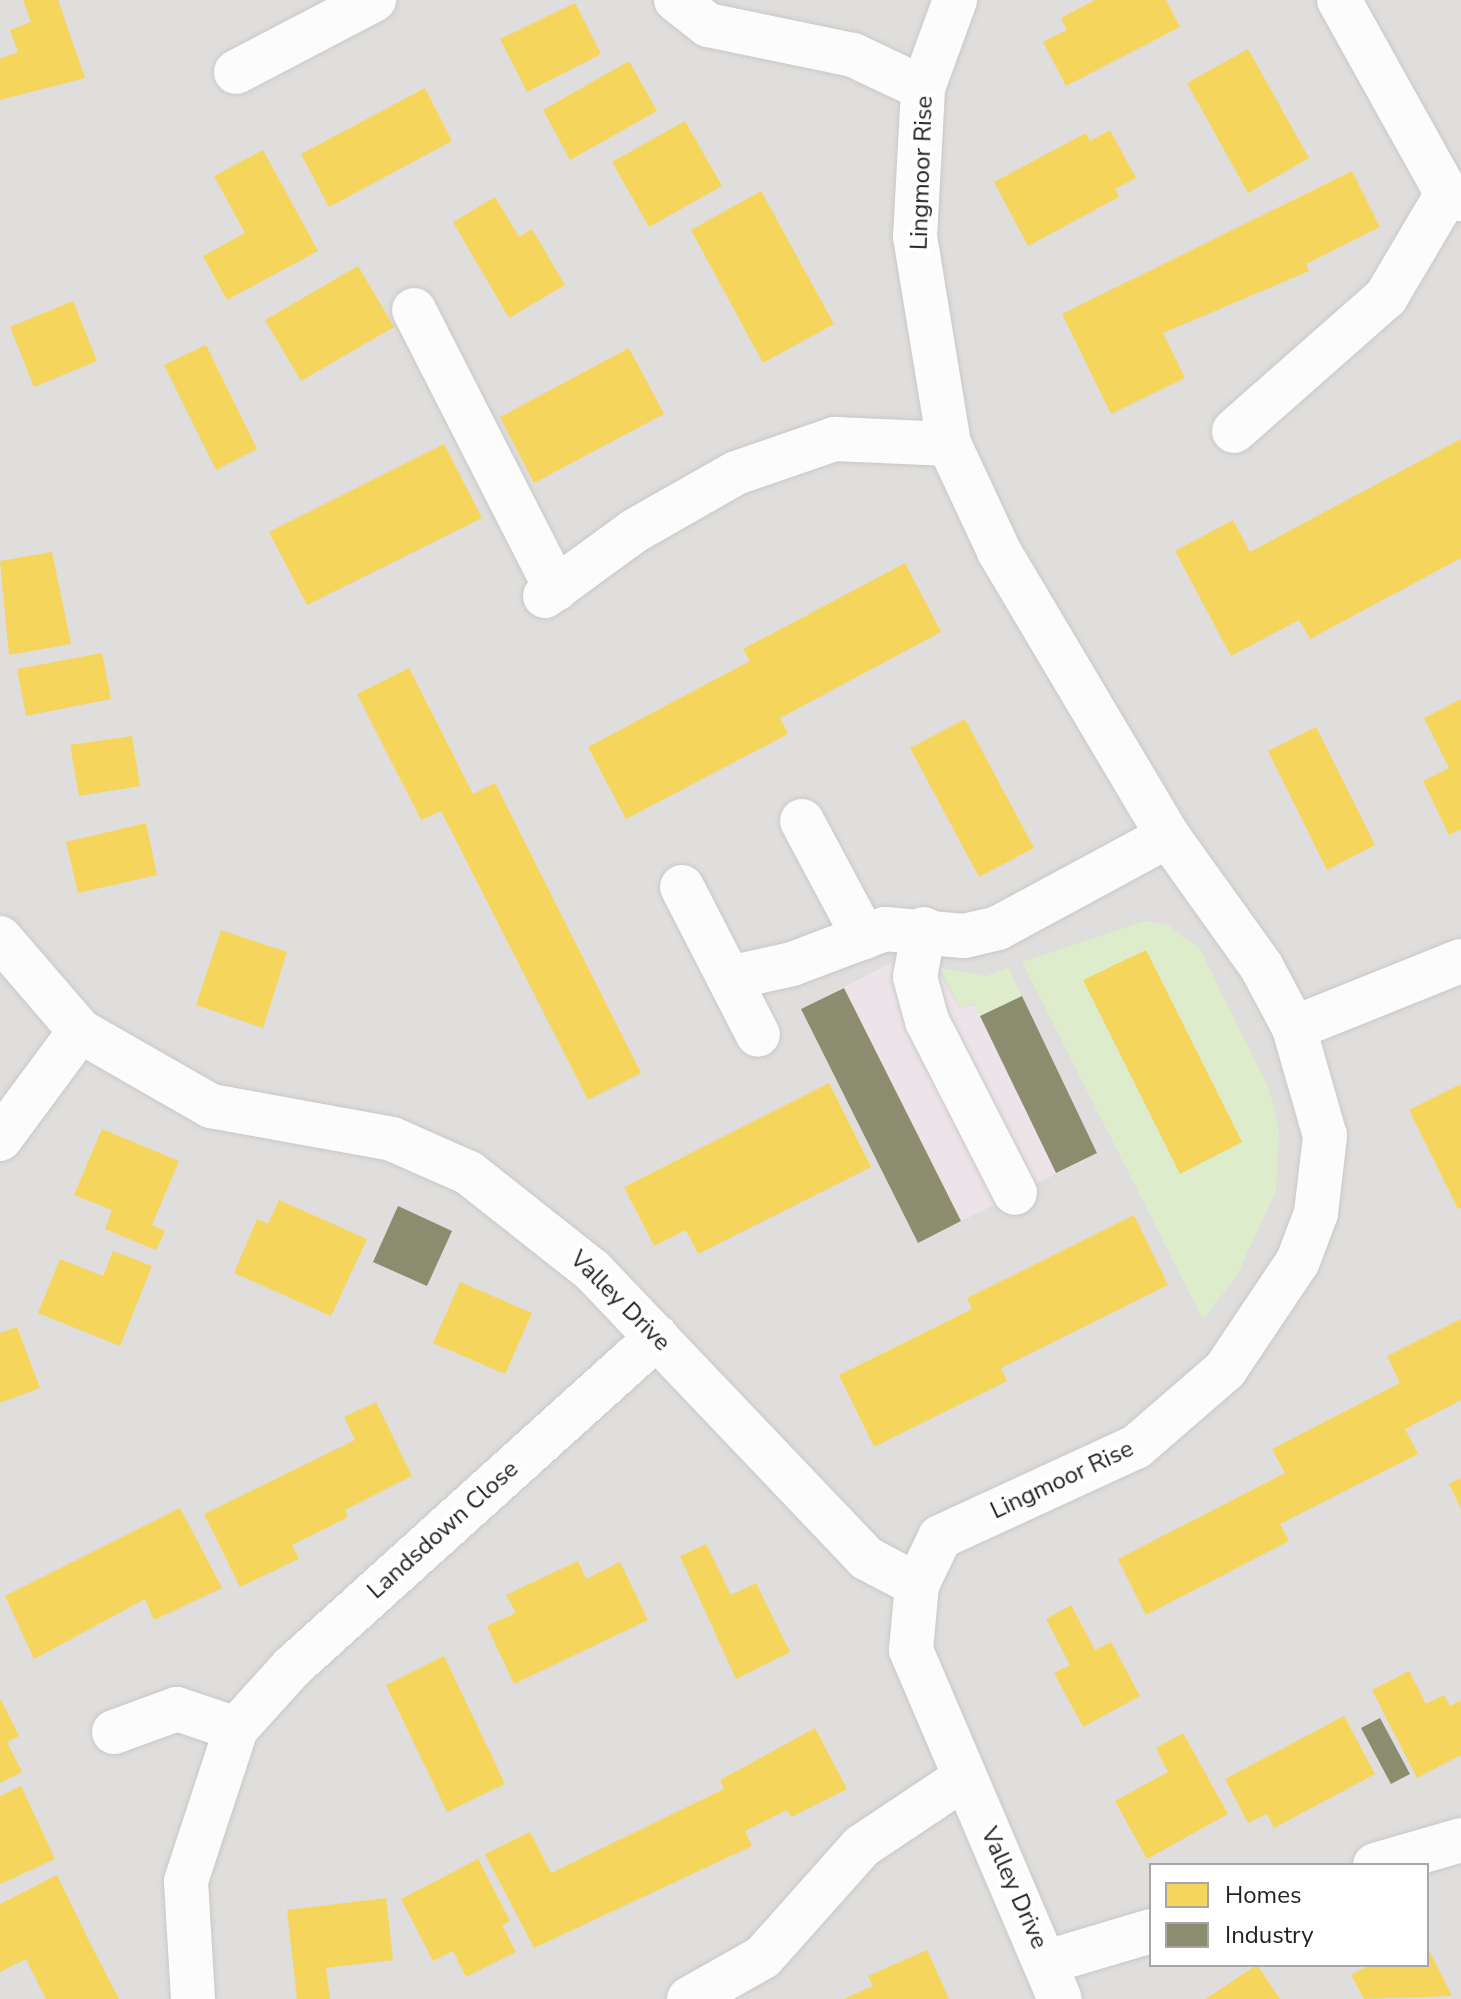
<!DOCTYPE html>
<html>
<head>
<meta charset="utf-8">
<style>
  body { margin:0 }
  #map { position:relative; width:1461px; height:1999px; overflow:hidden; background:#f0eeeb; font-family:"Nunito Sans",sans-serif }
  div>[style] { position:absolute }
  .residential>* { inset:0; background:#dfdedc }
  .industrial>* { inset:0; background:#ede4e9 }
  .grass>* { inset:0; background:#ddeccb }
  .parking>* { inset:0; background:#e0dfde }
  .homes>* { inset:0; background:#f6d55c }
  .industry>* { inset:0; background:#8c8c6e }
  .roads { filter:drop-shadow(0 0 2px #c9c8c7) drop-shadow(0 0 2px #c9c8c7) }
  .minor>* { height:44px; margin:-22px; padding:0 22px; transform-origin:22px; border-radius:22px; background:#fdfcfc }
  span { translate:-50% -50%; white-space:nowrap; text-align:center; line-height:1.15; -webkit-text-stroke:8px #fff; paint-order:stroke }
  .street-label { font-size:24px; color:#222 }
  .legend { position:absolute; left:1149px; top:1863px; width:280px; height:104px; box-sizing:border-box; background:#fff; border:2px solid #a7a7a7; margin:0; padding:10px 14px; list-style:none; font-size:24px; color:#222 }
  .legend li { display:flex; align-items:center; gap:16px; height:40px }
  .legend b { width:40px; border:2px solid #a7a7a7 }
</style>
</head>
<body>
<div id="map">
  <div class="residential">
    <div style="clip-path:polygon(evenodd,0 0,1461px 0,1461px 1999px,0 1999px,0 0,1151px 1865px,1427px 1865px,1427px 1965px,1151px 1965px,1151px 1865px)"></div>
  </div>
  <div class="industrial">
    <div style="clip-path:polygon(891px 963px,938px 971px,959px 1008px,1022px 996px,1097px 1153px,918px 1243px,801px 1009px)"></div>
  </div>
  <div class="grass">
    <div style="clip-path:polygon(1145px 921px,1168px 925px,1200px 949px,1270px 1092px,1279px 1130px,1276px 1191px,1237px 1275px,1203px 1320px,1022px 962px)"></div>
    <div style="clip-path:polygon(940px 968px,986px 976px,1008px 968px,1022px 996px,980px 1016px,973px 1003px,960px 1008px)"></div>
  </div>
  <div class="parking">
    <div style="clip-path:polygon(862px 770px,910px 868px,820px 910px,800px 876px,760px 896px,729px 836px)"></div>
    <div style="clip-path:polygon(705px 848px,802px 1035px,725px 1072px,630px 884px)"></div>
  </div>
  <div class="homes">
    <div style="clip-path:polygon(23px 0,58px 0,85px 78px,0 100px,0 59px,18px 52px,10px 30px,31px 22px)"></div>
    <div style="clip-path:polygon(1095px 0,1166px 0,1180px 27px,1066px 86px,1043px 42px,1067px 30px,1061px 18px)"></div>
    <div style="clip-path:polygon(575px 3px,601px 54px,527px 92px,500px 39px)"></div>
    <div style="clip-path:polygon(1248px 49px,1309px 158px,1248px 193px,1187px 83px)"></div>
    <div style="clip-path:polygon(629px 61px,657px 111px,570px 160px,543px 110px)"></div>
    <div style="clip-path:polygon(425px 88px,452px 141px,329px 207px,301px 154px)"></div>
    <div style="clip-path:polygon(685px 121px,722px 186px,649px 227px,612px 162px)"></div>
    <div style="clip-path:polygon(1110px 130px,1136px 178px,1115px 189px,1119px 197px,1028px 246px,994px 182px,1086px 133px,1090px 141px)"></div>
    <div style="clip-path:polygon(263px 150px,318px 251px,227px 300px,203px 256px,245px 233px,214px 176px)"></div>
    <div style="clip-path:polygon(1352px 171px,1380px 227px,1306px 264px,1309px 271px,1163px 333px,1185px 378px,1111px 414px,1062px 314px)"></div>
    <div style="clip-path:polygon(761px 191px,834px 324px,763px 363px,691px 230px)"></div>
    <div style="clip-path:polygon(495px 197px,519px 237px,532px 229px,565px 285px,509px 318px,453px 222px)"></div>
    <div style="clip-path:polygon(358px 266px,394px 327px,301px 381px,265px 320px)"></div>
    <div style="clip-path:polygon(73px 301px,97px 361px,34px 387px,10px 327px)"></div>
    <div style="clip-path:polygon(206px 345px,257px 449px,216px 470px,164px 365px)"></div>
    <div style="clip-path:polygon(629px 348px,664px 414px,534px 483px,500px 417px)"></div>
    <div style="clip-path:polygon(1461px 439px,1461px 558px,1310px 639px,1299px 620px,1231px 656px,1175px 551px,1233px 520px,1250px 552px)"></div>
    <div style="clip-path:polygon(444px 444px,482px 518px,307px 605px,269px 532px)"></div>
    <div style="clip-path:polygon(52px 552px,71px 644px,9px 655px,0 561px)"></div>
    <div style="clip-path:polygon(905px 563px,941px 632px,780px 718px,788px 734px,626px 819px,588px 747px,750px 661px,743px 649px)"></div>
    <div style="clip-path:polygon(102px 653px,111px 699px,26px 716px,17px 669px)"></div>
    <div style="clip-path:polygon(409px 668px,473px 794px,495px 783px,641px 1073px,588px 1100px,441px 811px,421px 820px,357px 694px)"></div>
    <div style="clip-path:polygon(1461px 699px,1461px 829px,1449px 835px,1423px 781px,1449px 768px,1424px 718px)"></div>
    <div style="clip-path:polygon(965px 719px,1034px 848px,979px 877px,910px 748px)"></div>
    <div style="clip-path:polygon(1316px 727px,1375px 845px,1327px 870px,1268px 751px)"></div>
    <div style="clip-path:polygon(132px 736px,140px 786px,79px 796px,70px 745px)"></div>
    <div style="clip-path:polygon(146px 823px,157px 875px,78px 893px,66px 842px)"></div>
    <div style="clip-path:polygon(221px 930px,287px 952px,263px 1028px,196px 1005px)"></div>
    <div style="clip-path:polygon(1146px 950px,1242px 1142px,1180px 1174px,1083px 980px)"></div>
    <div style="clip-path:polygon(829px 1083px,871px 1167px,698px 1254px,686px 1230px,654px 1246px,624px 1187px)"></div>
    <div style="clip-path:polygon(1461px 1084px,1461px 1208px,1458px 1209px,1409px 1110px)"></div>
    <div style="clip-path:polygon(102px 1129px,179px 1161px,152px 1225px,165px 1231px,156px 1250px,105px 1229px,112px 1210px,74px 1195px)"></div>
    <div style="clip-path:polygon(279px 1200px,367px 1239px,331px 1316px,234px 1273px,257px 1219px,268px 1224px)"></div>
    <div style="clip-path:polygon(1134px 1215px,1168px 1285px,1001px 1368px,1007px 1381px,874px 1447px,839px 1375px,972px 1309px,967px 1298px)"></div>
    <div style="clip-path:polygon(113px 1251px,152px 1266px,120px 1346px,38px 1313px,60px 1259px,103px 1276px)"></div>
    <div style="clip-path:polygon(460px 1282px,532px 1313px,505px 1374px,433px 1343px)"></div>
    <div style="clip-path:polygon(1461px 1319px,1461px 1400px,1405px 1429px,1418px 1454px,1280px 1524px,1289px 1541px,1146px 1615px,1118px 1559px,1285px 1473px,1272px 1449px,1400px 1383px,1387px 1356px)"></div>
    <div style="clip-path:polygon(17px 1327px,40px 1388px,0 1403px,0 1333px)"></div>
    <div style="clip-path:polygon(376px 1402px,412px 1476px,345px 1510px,348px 1517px,292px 1545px,299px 1559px,240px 1587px,204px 1514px,355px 1440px,344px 1417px)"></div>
    <div style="clip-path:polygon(1461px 1478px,1461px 1509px,1449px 1484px)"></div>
    <div style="clip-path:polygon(180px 1508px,222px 1588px,154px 1620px,145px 1599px,34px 1659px,5px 1596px)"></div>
    <div style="clip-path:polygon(706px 1544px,731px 1595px,756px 1583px,790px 1652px,736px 1679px,680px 1556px)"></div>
    <div style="clip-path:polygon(578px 1561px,586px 1579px,620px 1562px,648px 1620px,514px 1684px,487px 1626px,516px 1613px,506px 1595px)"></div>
    <div style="clip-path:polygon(1071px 1605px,1095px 1650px,1111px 1642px,1140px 1696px,1083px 1727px,1054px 1673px,1070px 1665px,1046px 1619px)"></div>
    <div style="clip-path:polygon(444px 1656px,505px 1784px,447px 1812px,386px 1685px)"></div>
    <div style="clip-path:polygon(1409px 1671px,1426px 1704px,1444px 1695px,1450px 1706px,1461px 1700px,1461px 1755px,1417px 1778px,1372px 1690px)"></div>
    <div style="clip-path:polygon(0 1698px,19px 1736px,7px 1742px,22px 1772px,0 1783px)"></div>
    <div style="clip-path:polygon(1344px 1716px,1375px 1774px,1274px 1828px,1267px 1814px,1248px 1823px,1225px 1779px)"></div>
    <div style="clip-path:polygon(815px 1728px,847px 1789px,791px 1817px,787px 1810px,745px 1831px,752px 1846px,534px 1948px,485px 1854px,530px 1832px,551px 1873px,724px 1789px,720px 1780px)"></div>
    <div style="clip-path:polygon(1183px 1733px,1228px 1814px,1147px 1859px,1115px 1801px,1168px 1772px,1156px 1748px)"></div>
    <div style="clip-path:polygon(21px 1786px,55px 1859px,0 1884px,0 1796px)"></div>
    <div style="clip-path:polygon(478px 1859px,510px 1921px,502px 1925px,516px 1952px,466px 1977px,453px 1951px,433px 1961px,401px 1899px)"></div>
    <div style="clip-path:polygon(57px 1875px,91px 1945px,119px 1999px,46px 1999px,26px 1959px,0 1972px,0 1904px)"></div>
    <div style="clip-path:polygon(386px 1898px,393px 1960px,326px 1968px,330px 1999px,297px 1999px,287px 1910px)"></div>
    <div style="clip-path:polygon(1427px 1946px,1452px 1996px,1364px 1999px,1351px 1975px,1370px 1965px,1427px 1965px)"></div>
    <div style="clip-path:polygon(927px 1950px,949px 1999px,844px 1999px,873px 1986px,868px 1976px)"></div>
    <div style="clip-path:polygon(1257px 1965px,1280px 1999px,1206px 1999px,1228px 1984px)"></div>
  </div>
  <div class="industry">
    <div style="clip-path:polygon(844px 988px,961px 1221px,918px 1243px,801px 1009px)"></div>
    <div style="clip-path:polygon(1022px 996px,1097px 1153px,1056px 1173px,980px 1016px)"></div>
    <div style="clip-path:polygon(398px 1206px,452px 1231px,427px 1286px,373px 1262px)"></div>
    <div style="clip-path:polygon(1380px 1718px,1410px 1774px,1391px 1784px,1361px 1728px)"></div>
  </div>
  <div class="roads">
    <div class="minor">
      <div style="left:676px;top:0;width:41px;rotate:38deg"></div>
      <div style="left:708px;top:25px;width:148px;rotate:11.7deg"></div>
      <div style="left:853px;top:55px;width:77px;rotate:25.2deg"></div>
      <div style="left:1339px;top:0;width:222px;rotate:60.9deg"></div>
      <div style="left:1447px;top:194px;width:15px;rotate:20deg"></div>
      <div style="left:236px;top:72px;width:156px;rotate:-27.6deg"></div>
      <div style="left:414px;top:310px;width:313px;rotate:63deg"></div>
      <div style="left:1234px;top:431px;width:203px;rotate:-41.4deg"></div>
      <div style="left:1386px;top:297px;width:120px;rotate:-59.4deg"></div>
      <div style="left:545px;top:596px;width:110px;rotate:-36.1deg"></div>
      <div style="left:634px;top:531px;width:117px;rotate:-29.6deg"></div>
      <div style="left:736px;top:473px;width:105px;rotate:-19deg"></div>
      <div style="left:835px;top:439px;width:114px;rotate:2.5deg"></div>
      <div style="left:802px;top:821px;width:132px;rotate:61.9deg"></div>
      <div style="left:682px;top:887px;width:166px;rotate:62.8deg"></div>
      <div style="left:924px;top:929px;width:49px;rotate:100.6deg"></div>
      <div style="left:915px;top:977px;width:46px;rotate:74.7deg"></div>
      <div style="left:927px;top:1021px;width:193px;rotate:62.9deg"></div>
      <div style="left:0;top:938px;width:123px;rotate:49.3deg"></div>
      <div style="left:80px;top:1031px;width:151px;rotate:29.8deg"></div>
      <div style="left:211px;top:1106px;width:184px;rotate:10.3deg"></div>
      <div style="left:392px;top:1139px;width:84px;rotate:23.8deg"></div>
      <div style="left:469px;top:1173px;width:157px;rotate:38.3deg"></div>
      <div style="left:592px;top:1270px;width:398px;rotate:46.4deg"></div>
      <div style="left:866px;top:1558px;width:58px;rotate:27.9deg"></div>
      <div style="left:917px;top:1585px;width:65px;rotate:95.3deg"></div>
      <div style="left:911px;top:1650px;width:379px;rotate:66.9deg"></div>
      <div style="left:729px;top:978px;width:65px;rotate:-12.5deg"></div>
      <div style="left:792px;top:964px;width:99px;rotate:-20.6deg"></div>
      <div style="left:885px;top:929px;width:79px;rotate:5.1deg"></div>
      <div style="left:964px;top:936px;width:35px;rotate:-13deg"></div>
      <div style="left:998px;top:928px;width:193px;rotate:-28.4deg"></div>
      <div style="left:1294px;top:1028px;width:180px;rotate:-21.9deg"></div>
      <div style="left:0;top:1139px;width:134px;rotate:-53.5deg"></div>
      <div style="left:917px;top:1585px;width:53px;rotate:-64.4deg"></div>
      <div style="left:940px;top:1537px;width:216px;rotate:-24.7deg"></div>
      <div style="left:1136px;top:1447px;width:118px;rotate:-40.9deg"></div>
      <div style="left:1225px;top:1370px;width:131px;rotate:-56.2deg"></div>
      <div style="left:1298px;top:1261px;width:51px;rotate:-69.4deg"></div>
      <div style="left:1316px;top:1213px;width:78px;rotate:-83.3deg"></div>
      <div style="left:1325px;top:1136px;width:112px;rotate:-106deg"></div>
      <div style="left:1294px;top:1028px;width:70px;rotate:-118deg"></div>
      <div style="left:1261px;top:966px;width:160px;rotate:-125.6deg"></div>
      <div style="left:1168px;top:836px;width:331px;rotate:-120.7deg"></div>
      <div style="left:999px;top:551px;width:118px;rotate:-115deg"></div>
      <div style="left:949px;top:444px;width:210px;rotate:-99.3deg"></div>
      <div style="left:915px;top:237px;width:149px;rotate:-86.9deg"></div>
      <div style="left:923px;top:88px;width:94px;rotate:-70deg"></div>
      <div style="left:114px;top:1732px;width:67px;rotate:-20.1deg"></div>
      <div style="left:177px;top:1709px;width:62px;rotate:18.7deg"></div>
      <div style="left:1375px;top:1865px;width:90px;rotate:-16.2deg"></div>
      <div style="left:1047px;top:1962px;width:109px;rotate:-16.6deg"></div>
      <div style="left:193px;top:1999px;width:118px;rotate:-93.4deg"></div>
      <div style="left:186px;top:1881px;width:160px;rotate:-71.8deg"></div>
      <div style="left:236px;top:1729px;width:84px;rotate:-47.9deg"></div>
      <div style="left:292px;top:1667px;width:492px;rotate:-42.1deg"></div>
      <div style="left:689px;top:1999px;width:85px;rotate:-29.6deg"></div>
      <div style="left:763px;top:1957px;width:149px;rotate:-48.3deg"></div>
      <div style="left:862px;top:1846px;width:123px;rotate:-33.7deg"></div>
    </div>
  </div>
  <div class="street-label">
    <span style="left:922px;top:173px;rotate:-88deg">Lingmoor Rise</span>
    <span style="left:620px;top:1301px;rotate:45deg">Valley Drive</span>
    <span style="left:1062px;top:1480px;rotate:-25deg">Lingmoor Rise</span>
    <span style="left:443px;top:1530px;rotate:-42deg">Landsdown Close</span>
    <span style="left:1014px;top:1888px;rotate:66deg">Valley Drive</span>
  </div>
  <ul class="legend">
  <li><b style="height:22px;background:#f6d55c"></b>Homes</li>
  <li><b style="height:22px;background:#8c8c6e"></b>Industry</li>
  </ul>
</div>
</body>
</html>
